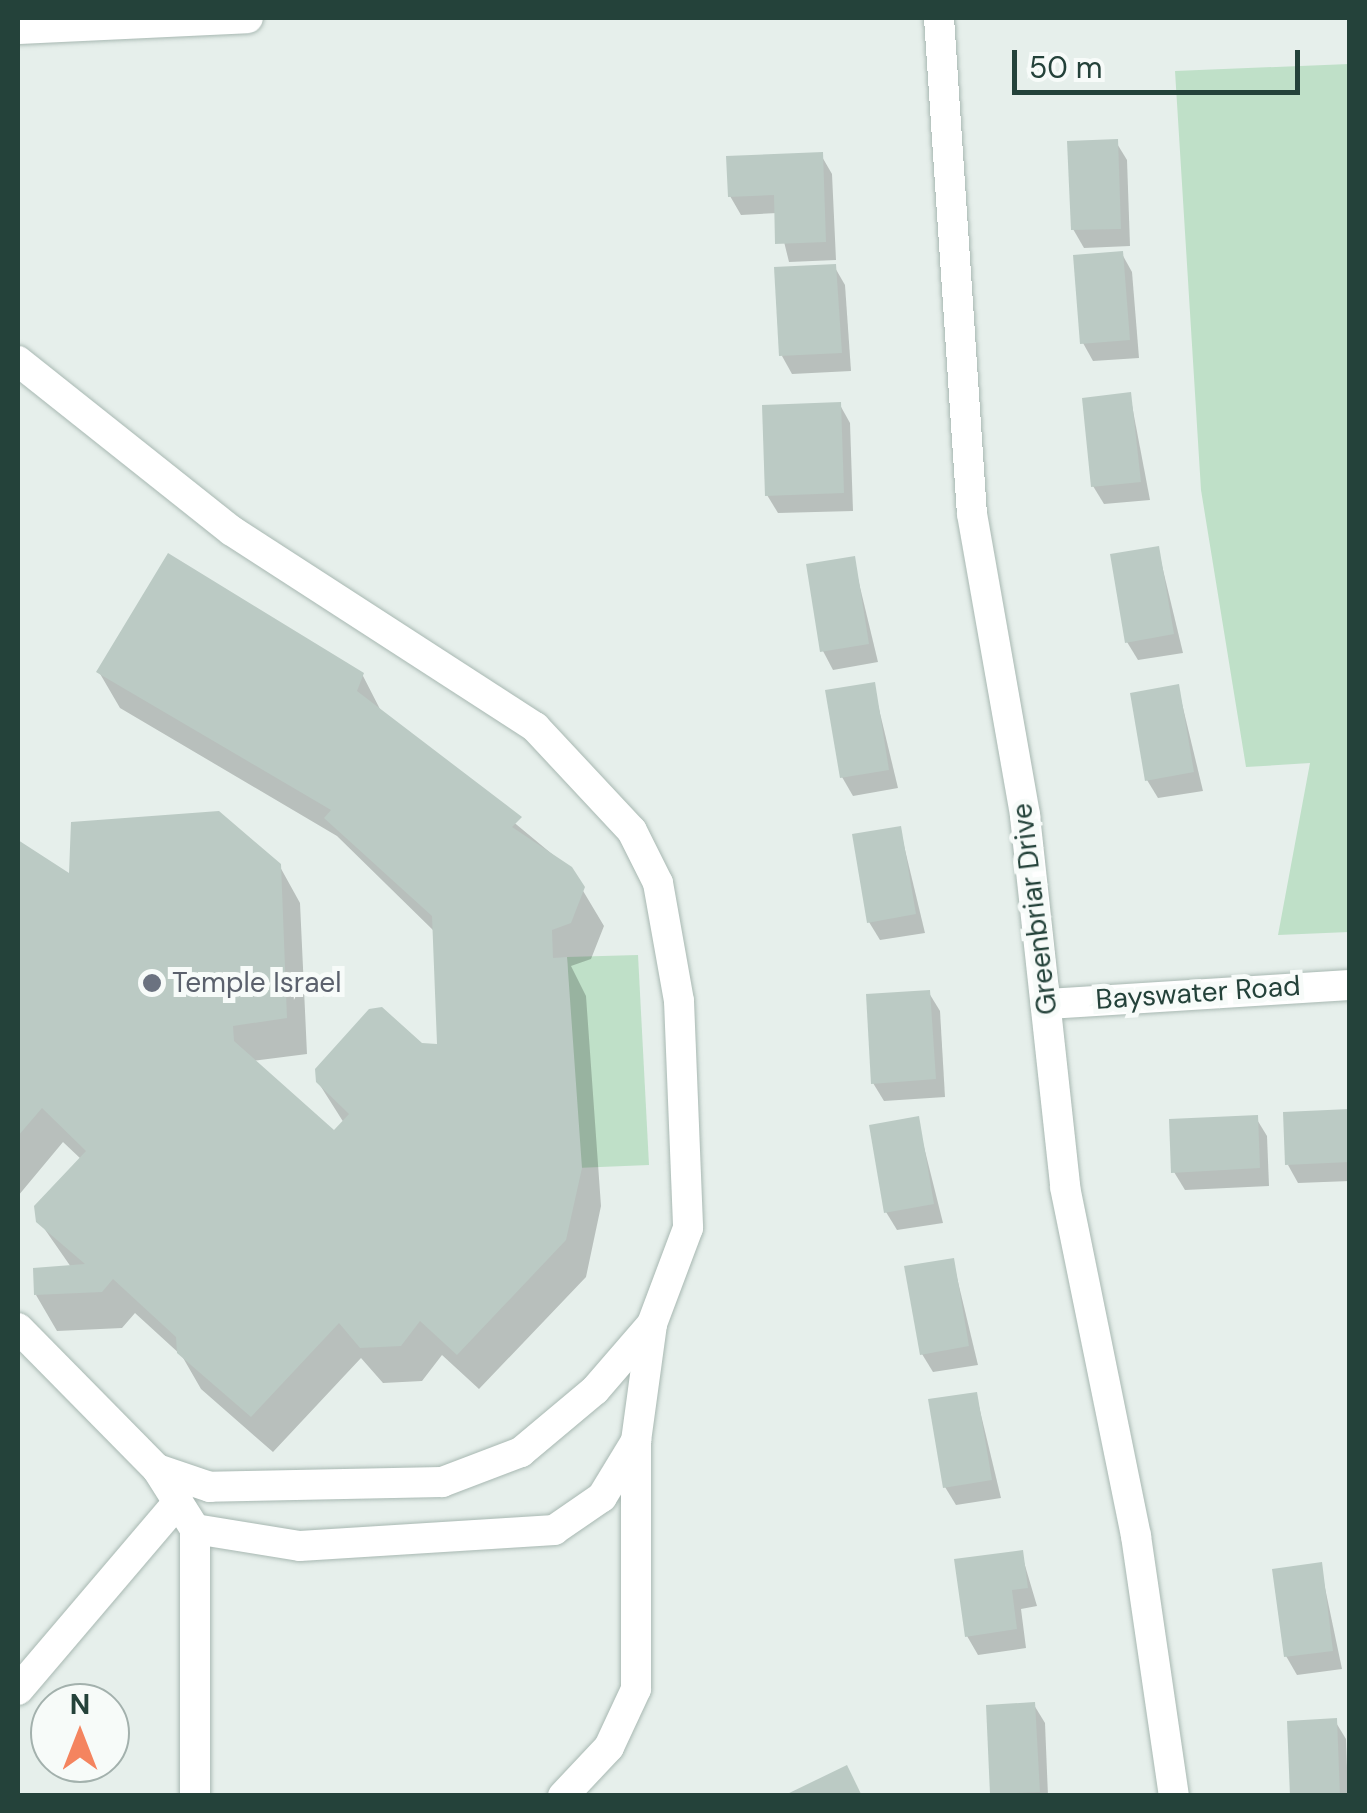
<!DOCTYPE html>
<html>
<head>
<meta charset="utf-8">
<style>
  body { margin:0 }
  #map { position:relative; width:1367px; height:1813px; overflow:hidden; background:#e6efeb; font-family:"DM Sans",sans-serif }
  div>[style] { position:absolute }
  .green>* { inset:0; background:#bfe0c8 }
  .shadow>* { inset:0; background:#0003 }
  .building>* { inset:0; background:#bbcac4 }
  .roads { filter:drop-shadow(0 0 2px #a8b8b2) drop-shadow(0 0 2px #a8b8b2) }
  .minor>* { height:30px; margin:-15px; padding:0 15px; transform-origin:15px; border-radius:15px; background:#fff }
  .dots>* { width:28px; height:28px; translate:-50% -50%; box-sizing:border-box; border:5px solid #f7fbf9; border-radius:50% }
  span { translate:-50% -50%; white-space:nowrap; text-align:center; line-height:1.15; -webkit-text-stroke:10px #f7fbf9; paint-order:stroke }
  .street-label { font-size:28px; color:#24423a }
  .worship-label { font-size:28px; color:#5b616d }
  .left { translate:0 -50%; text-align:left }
  .frame { position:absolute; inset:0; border:20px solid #24423a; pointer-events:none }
  .north { position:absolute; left:30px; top:1683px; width:100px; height:100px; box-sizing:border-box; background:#f7fbf9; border:2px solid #a3b1ad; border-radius:50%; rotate:0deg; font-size:28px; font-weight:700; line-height:40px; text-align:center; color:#24423a }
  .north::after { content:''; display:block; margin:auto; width:35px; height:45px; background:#f4845f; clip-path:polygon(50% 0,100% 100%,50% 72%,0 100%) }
  .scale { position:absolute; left:1012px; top:50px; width:288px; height:45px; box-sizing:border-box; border:5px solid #24423a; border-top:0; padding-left:12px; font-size:30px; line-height:35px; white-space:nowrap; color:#24423a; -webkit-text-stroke:8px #f7fbf9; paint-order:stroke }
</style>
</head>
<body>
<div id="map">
  <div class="green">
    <div style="clip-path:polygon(1349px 64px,1349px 932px,1278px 935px,1310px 763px,1246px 767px,1201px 490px,1175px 71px)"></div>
    <div style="clip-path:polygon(638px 955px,649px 1165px,576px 1168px,567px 957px)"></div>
  </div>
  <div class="shadow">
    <div style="clip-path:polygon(1116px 142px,1127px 160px,1130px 246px,1084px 248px,1073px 229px)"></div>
    <div style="clip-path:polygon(821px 155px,832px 174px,836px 260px,789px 262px,777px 213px,741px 215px,730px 196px)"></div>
    <div style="clip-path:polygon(1122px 254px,1132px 272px,1139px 358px,1093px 361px,1083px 343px)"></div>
    <div style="clip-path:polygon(834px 266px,845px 285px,851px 371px,792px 374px,782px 356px)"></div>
    <div style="clip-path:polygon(1130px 395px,1150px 500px,1104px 504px,1093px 486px)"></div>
    <div style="clip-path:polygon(840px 405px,850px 423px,853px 511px,778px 513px,767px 495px)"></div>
    <div style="clip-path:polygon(1158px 549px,1183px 653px,1138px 660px,1127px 642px)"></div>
    <div style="clip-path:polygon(853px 558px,878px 662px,833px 670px,823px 651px)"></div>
    <div style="clip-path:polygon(99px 672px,362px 674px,382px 713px,570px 869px,604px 926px,591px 959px,571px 966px,586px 996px,601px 1206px,586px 1277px,479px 1389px,442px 1355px,422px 1381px,383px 1383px,361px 1358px,273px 1452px,201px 1389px,182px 1356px,135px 1313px,122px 1328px,57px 1331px,36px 1295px,71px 1267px,39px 1221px,82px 1160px,63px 1142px,18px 1196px,18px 843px,53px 874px,279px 865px,300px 903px,307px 1054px,253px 1061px,334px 1133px,344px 1123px,318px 1082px,440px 1047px,436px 933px,337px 836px,120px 708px)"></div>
    <div style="clip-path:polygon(873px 684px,898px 788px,853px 796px,842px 777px)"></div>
    <div style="clip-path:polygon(1178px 687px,1203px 791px,1158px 798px,1147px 780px)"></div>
    <div style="clip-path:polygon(900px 829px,925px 933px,880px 940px,869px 922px)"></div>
    <div style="clip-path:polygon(929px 993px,940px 1011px,945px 1097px,884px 1101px,873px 1083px)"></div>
    <div style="clip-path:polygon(1350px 1111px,1350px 1181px,1298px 1183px,1288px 1165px)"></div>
    <div style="clip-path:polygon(1256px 1118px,1267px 1136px,1269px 1186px,1185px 1190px,1174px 1172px)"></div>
    <div style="clip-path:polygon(917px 1119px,943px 1223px,897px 1230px,886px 1212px)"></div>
    <div style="clip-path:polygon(953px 1261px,978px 1365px,933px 1372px,922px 1354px)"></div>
    <div style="clip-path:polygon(976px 1394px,1001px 1498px,956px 1505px,945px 1487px)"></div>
    <div style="clip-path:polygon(1021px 1552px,1037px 1606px,1021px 1609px,1026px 1648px,978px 1655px,967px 1636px)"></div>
    <div style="clip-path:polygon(1320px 1564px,1342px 1669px,1297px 1675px,1286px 1656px)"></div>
    <div style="clip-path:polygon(1034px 1705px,1045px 1723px,1048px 1796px,993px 1796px)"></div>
    <div style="clip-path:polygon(1335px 1721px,1346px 1739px,1348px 1796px,1293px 1796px)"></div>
  </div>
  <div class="building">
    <div style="clip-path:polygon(1118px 139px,1121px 229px,1071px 230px,1067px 141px)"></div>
    <div style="clip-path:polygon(823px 152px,826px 242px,775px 244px,774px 195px,728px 197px,726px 156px)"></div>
    <div style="clip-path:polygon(1123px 251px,1130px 340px,1080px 344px,1073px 255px)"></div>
    <div style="clip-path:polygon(836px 264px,842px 353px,779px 356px,774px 267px)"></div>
    <div style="clip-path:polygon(1131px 392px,1141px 482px,1091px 487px,1082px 398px)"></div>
    <div style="clip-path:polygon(841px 402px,844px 493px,765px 496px,762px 405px)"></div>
    <div style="clip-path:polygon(1159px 546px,1174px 634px,1125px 643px,1110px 554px)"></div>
    <div style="clip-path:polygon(168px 553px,364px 673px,357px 691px,522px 817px,512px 827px,572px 867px,585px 887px,571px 923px,552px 930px,553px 958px,567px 957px,582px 1168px,566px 1240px,457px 1355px,420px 1321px,401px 1346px,360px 1348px,339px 1323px,251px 1417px,177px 1353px,176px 1337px,113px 1279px,102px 1292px,34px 1295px,33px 1268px,85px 1264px,36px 1222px,34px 1206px,86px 1151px,42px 1108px,18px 1136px,18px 840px,69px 873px,71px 822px,219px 811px,281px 864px,287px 1018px,233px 1026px,234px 1041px,334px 1130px,349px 1114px,316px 1082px,315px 1069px,369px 1009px,382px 1007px,422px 1043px,437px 1044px,432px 916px,324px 818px,331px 810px,96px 672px)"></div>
    <div style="clip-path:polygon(855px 556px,869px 644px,820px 652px,806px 564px)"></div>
    <div style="clip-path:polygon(875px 682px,889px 770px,840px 778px,825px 690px)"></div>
    <div style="clip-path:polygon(1179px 684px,1194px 772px,1145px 781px,1130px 693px)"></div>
    <div style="clip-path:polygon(901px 826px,916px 914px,867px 923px,852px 834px)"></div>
    <div style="clip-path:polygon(930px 990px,936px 1079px,871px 1084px,866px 994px)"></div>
    <div style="clip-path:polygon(1350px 1109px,1350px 1162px,1285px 1165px,1283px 1112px)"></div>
    <div style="clip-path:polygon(1258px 1115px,1260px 1168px,1171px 1173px,1169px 1119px)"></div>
    <div style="clip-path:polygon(919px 1116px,934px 1204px,884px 1213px,869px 1125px)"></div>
    <div style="clip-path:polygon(954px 1258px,969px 1346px,920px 1355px,904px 1266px)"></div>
    <div style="clip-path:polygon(977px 1392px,992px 1480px,943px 1488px,928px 1399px)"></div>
    <div style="clip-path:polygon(1023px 1550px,1028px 1588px,1012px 1590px,1017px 1629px,965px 1637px,954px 1559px)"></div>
    <div style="clip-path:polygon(1322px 1562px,1333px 1651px,1284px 1657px,1272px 1569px)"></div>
    <div style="clip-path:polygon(1035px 1702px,1040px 1792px,990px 1794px,986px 1705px)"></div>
    <div style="clip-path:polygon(1337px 1718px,1340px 1796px,1290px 1796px,1287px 1721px)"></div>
    <div style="clip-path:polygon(847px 1765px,862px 1796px,783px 1796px)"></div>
  </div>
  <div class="roads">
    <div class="minor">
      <div style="left:939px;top:18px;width:497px;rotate:86.2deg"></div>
      <div style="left:972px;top:514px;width:307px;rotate:80deg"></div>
      <div style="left:1025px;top:816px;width:373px;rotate:83.8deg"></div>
      <div style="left:1065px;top:1187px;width:356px;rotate:78.5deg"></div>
      <div style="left:1136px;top:1536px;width:263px;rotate:81.7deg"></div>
      <div style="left:18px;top:29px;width:230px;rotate:-2.7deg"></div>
      <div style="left:18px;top:361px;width:273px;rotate:38.5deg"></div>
      <div style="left:232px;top:531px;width:361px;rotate:32.9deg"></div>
      <div style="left:535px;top:727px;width:142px;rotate:47deg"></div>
      <div style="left:632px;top:831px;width:58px;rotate:63.4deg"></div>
      <div style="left:658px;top:883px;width:120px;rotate:79.9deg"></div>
      <div style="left:679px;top:1001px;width:227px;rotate:87.7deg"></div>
      <div style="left:688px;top:1228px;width:103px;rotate:110.6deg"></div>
      <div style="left:652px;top:1324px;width:87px;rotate:130.8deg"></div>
      <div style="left:595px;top:1390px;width:97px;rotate:140deg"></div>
      <div style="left:521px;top:1452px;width:85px;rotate:159.2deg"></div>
      <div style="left:442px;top:1482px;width:232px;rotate:178.8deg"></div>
      <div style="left:210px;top:1487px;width:56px;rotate:-161.2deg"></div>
      <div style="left:157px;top:1469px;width:198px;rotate:-134.6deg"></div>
      <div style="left:1047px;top:1004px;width:304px;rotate:-3.6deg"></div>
      <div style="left:157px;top:1469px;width:71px;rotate:57.7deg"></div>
      <div style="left:195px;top:1529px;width:106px;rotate:9.2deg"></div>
      <div style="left:300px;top:1546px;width:255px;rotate:-3.6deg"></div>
      <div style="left:554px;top:1530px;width:58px;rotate:-34.5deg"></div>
      <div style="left:602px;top:1497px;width:66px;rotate:-58.7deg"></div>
      <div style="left:195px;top:1529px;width:267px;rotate:90deg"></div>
      <div style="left:18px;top:1690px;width:247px;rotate:-49.6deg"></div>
      <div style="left:563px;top:1796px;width:67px;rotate:-46.8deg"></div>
      <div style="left:609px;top:1747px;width:64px;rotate:-65deg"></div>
      <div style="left:636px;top:1689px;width:248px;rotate:-90deg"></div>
      <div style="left:636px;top:1441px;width:118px;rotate:-82.2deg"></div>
    </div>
  </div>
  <div class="dots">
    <div style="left:152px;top:983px;background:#6b7280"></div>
  </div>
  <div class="street-label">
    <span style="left:1035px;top:909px;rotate:-97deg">Greenbriar Drive</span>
    <span style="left:1198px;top:993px;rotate:-4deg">Bayswater Road</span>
  </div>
  <div class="worship-label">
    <span class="left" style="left:172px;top:983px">Temple Israel</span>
  </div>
  <div class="frame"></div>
  <div class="north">N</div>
  <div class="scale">50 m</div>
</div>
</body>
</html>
